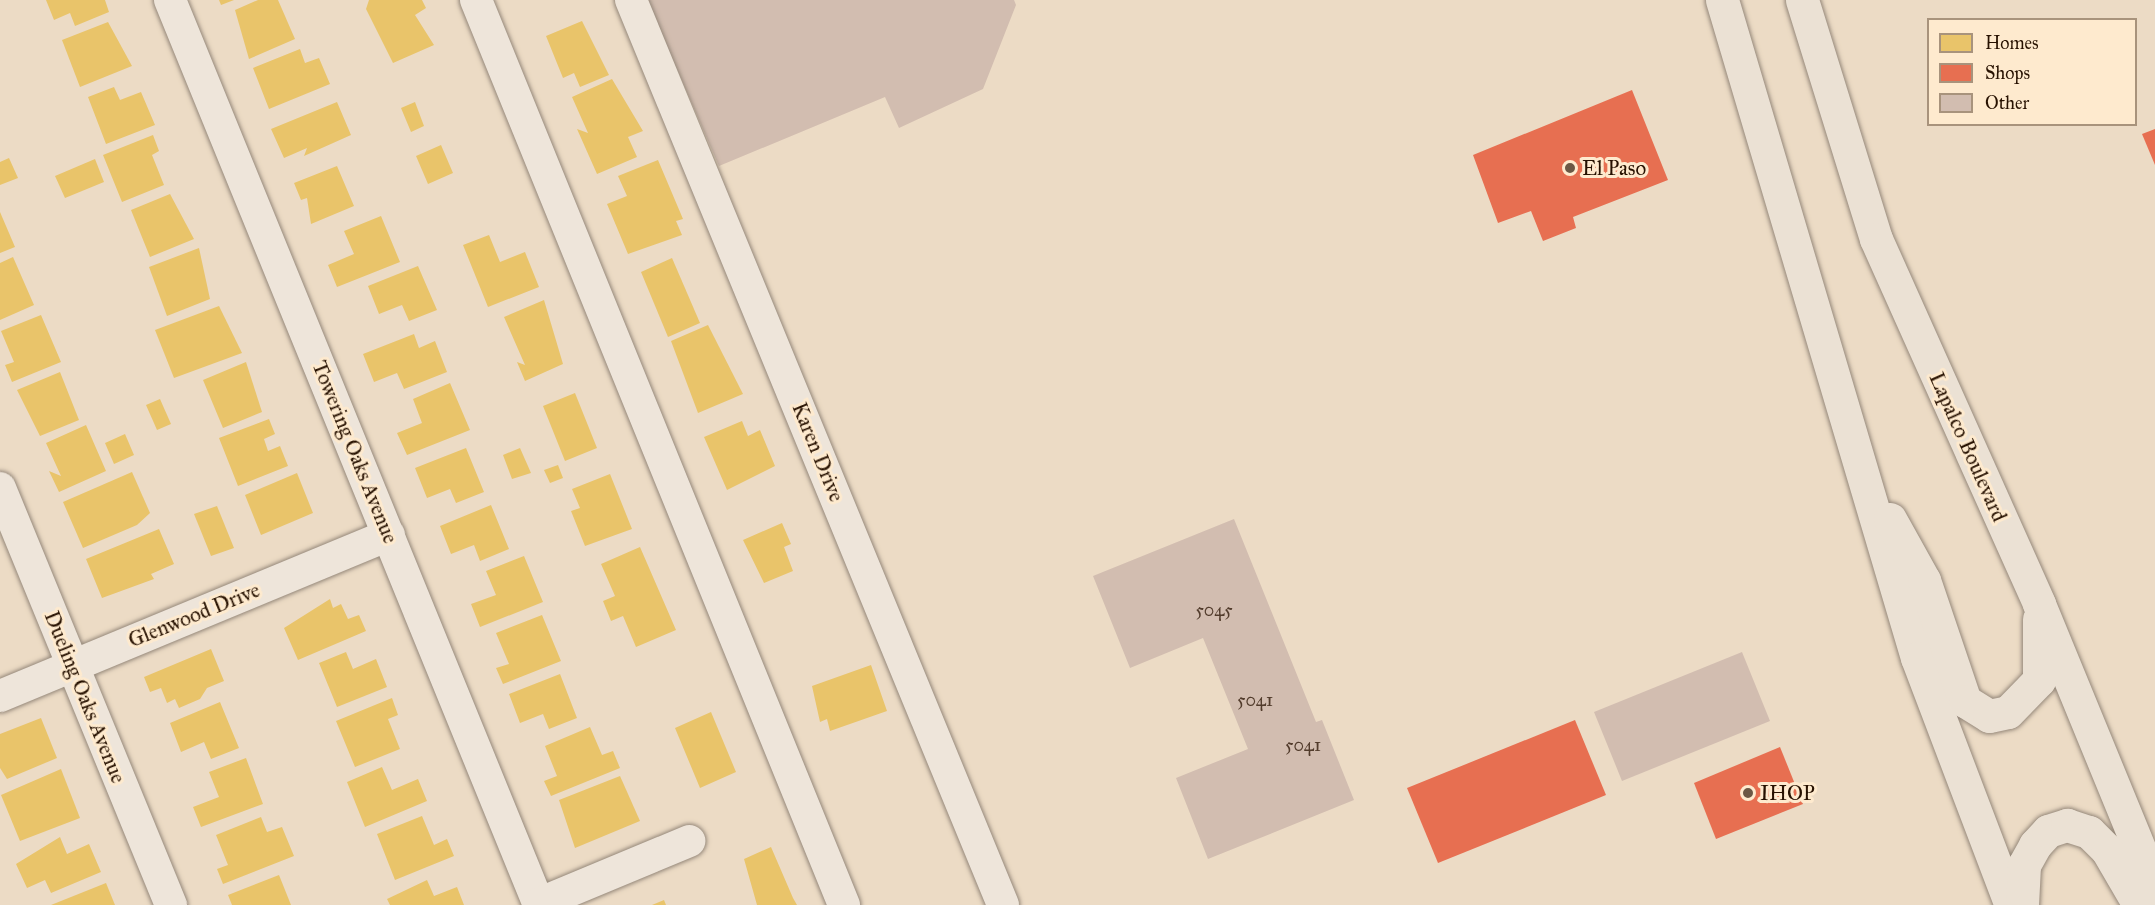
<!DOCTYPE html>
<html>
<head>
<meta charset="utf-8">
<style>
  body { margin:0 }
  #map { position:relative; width:2155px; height:905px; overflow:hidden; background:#ecdbc5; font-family:"IM FELL Great Primer",serif }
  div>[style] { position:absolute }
  .homes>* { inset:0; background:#e9c46a }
  .shops>* { inset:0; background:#e76f51 }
  .building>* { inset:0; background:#d2bdb0 }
  .roads { filter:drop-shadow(0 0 2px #95887a) drop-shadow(0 0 2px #95887a) }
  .street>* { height:32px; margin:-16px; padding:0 16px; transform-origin:16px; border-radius:16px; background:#eee5da }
  .primary>* { height:33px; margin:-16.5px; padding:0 16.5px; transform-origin:16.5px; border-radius:16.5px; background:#ebe1d4 }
  .dots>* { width:16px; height:16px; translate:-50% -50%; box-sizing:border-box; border:3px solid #feeace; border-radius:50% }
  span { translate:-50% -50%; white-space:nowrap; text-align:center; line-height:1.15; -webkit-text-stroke:6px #feeace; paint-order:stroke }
  .number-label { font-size:18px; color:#523c2c }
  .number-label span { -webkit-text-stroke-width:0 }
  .poi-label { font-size:21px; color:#271100 }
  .left { translate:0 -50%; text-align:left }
  .street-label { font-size:21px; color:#271100 }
  .legend { position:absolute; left:1927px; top:18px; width:210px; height:108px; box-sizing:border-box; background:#feeace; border:2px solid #a8937c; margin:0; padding:8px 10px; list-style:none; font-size:18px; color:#271100 }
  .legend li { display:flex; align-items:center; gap:12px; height:30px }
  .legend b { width:30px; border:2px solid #a8937c }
</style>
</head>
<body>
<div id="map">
  <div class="homes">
    <div style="clip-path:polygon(46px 0,105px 0,109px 12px,75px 26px,70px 13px,54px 20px)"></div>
    <div style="clip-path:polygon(219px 0,234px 0,221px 5px)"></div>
    <div style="clip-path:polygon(258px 0,278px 0,295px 39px,249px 59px,235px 10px)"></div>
    <div style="clip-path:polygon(369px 0,422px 0,426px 8px,415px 15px,434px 45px,393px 63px,366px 9px)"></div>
    <div style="clip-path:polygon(582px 21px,609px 75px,580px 87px,574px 73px,563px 78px,546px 36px)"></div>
    <div style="clip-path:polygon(108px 22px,132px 66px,80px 87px,62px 40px)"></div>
    <div style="clip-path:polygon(300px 49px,305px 63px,319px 58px,330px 84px,269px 109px,253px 68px)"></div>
    <div style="clip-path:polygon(612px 79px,643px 131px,628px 137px,637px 157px,597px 174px,577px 129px,588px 133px,572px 97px)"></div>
    <div style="clip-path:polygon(114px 87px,120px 100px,141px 92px,155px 125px,106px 144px,88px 97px)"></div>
    <div style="clip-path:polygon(337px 102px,351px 135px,304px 156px,307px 148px,284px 158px,271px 129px)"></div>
    <div style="clip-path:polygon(415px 102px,424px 126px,411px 132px,401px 108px)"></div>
    <div style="clip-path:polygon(153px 135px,159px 151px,152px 155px,164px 185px,122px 202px,103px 155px)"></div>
    <div style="clip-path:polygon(441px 145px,453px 173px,428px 184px,416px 156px)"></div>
    <div style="clip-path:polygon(9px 158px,18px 178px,0 185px,0 162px)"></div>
    <div style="clip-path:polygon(95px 159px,104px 182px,65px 198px,55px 176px)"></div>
    <div style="clip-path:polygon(658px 160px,683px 219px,676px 221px,682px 235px,628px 254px,607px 204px,627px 196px,618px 176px)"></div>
    <div style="clip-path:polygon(337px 166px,354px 206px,311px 224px,307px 198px,301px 200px,294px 183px)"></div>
    <div style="clip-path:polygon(170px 194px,194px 239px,150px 257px,131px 210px)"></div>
    <div style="clip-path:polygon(0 212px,15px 247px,0 253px)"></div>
    <div style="clip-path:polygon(381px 216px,400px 262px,337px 287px,328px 265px,354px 254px,344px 231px)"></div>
    <div style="clip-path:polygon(489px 235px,500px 262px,525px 252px,539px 287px,488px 307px,463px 245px)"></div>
    <div style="clip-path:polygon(199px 248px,210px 299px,167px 316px,149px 267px)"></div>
    <div style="clip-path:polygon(13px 257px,34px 305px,0 320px,0 263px)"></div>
    <div style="clip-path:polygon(672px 258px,700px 323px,668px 337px,641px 272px)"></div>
    <div style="clip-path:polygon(418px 266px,437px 310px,409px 321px,402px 305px,379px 314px,368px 286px)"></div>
    <div style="clip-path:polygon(544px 300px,563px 364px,525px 381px,517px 362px,525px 365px,504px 317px)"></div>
    <div style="clip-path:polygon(219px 306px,242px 353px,174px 378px,155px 330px)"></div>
    <div style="clip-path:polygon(41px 315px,61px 362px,12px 382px,5px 365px,14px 362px,1px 331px)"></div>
    <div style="clip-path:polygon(708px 325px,743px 394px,698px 413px,671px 341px)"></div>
    <div style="clip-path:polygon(414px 334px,419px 348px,435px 341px,447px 372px,404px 389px,397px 373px,374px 382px,363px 354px)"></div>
    <div style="clip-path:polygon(246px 362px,262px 412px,223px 428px,203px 380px)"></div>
    <div style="clip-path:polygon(60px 372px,79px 420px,40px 436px,17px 390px)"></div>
    <div style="clip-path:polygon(450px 383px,470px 430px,407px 455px,397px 433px,422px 423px,413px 399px)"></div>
    <div style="clip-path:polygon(575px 393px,597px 448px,565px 461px,543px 406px)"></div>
    <div style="clip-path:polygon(160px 399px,171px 424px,157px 430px,146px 405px)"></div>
    <div style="clip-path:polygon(269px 419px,275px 434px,264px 439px,268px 451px,280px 446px,288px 466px,238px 486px,219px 438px)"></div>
    <div style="clip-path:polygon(742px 421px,748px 436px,760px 430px,775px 466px,727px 490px,704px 437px)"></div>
    <div style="clip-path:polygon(86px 425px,106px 471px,59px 492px,49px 471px,61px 476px,46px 443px)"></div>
    <div style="clip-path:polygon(125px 434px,134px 455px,114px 464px,105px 443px)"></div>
    <div style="clip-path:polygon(466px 448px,484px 492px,456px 503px,450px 489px,427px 498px,415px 468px)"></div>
    <div style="clip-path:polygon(520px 448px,531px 473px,512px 479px,503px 455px)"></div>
    <div style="clip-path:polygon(558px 465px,563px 478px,550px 483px,544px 470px)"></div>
    <div style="clip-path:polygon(132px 472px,150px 513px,137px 525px,83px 548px,63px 502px)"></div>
    <div style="clip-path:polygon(297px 473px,313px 513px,261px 535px,245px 495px)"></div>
    <div style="clip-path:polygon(610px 474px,632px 529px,585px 546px,571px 511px,580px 508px,572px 489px)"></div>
    <div style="clip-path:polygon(491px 505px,509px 549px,480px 561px,474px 545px,451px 554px,440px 526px)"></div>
    <div style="clip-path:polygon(217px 506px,234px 548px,211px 556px,194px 514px)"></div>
    <div style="clip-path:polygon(782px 523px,791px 544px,784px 547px,793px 571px,764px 583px,743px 540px)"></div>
    <div style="clip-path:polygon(159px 529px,174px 564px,151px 574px,154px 579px,102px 598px,86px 559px)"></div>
    <div style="clip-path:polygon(640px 547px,676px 630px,636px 647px,623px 616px,611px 621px,603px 601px,615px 596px,601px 564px)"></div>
    <div style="clip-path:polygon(524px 556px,543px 602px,480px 627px,471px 604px,496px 595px,486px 571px)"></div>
    <div style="clip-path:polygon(330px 599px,333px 608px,341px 604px,348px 619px,359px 615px,366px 631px,298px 660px,284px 628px)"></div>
    <div style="clip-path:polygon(542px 615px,561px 661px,503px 684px,496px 668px,509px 664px,496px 633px)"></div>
    <div style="clip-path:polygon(211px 649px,224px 681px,207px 688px,200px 699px,179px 708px,175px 699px,167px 703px,161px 688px,150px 692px,144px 677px)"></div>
    <div style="clip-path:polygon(346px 652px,353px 669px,376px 659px,387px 687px,337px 707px,319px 663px)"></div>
    <div style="clip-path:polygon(871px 665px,887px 711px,830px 731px,827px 719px,820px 722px,812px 686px)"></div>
    <div style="clip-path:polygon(560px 674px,577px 718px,549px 729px,543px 714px,520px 723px,509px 694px)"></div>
    <div style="clip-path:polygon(392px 698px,398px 715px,388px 719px,400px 749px,355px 767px,336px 721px)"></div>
    <div style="clip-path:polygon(220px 702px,239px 748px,211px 759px,204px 742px,181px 752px,170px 723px)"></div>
    <div style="clip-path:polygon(711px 712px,736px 772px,700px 788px,675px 728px)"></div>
    <div style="clip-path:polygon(41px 718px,57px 758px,7px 779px,0 768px,0 734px)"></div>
    <div style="clip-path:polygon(590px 727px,602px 755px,613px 751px,620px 768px,551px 796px,544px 781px,557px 776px,545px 746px)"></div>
    <div style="clip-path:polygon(246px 758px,263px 804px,201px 827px,193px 807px,219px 797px,209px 772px)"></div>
    <div style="clip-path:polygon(382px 767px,392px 790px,418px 779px,427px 801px,365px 827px,347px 782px)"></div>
    <div style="clip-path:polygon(61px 769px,80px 818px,20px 841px,1px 795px)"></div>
    <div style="clip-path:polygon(620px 776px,640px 821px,575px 848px,559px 800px)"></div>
    <div style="clip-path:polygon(422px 816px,434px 845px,447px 839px,454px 856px,395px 880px,377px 834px)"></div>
    <div style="clip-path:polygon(261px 817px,267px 832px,282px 827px,294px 856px,223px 884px,217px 869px,228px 865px,216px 835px)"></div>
    <div style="clip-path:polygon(60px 837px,67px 854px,89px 844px,101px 872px,51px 893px,45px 880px,27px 888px,16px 864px)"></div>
    <div style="clip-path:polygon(771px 847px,793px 898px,797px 905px,757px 905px,744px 859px)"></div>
    <div style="clip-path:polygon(279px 875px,291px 905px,232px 905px,228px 895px)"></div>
    <div style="clip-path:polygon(427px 880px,434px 896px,457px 887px,464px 905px,390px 905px,387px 899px)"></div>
    <div style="clip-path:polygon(106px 883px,115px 905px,51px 905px)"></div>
    <div style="clip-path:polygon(664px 900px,666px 905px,652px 905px)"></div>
  </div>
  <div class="shops">
    <div style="clip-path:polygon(1632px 90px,1668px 180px,1573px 217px,1576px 228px,1543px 241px,1531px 211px,1498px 223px,1473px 155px)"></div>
    <div style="clip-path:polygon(2155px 129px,2155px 165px,2142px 134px)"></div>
    <div style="clip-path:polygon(1575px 720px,1606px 795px,1438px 863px,1407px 788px)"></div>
    <div style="clip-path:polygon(1780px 747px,1803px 804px,1716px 839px,1694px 783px)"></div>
  </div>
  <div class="building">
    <div style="clip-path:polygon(647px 0,1014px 0,1016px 5px,983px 89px,899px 128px,885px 97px,719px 166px)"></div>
    <div style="clip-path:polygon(1234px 519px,1316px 722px,1322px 720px,1354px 800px,1208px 859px,1176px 778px,1248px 749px,1203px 638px,1130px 668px,1093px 576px)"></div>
    <div style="clip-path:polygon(1742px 652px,1770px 721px,1622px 781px,1594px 712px)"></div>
  </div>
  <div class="roads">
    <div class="street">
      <div style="left:170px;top:0;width:977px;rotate:67.82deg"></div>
      <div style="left:476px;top:0;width:977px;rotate:67.87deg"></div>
      <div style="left:631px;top:0;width:978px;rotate:67.65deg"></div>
      <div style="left:0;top:488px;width:451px;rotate:67.7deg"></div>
      <div style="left:0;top:696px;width:421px;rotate:-22.5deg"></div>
      <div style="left:538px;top:904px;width:164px;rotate:-22.6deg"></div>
    </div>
    <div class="primary">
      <div style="left:1722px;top:0;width:686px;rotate:73.49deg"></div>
      <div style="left:1917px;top:658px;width:264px;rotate:69.2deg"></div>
      <div style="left:1802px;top:0;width:250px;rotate:72.8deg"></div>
      <div style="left:1876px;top:239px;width:400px;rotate:65.9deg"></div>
      <div style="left:2039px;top:604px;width:306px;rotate:67.7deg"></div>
      <div style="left:1890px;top:519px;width:70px;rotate:60.9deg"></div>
      <div style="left:1924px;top:580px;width:128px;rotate:71.3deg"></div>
      <div style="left:1965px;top:701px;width:28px;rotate:32deg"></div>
      <div style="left:1989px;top:716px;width:19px;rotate:-12deg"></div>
      <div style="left:2008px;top:712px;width:45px;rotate:-45.9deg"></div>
      <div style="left:2039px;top:680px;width:61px;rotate:-90deg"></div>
      <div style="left:2022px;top:905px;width:40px;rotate:-87.1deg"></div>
      <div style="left:2024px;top:865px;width:23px;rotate:-61deg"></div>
      <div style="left:2035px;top:845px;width:19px;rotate:-47deg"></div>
      <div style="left:2048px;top:831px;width:20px;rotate:-18deg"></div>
      <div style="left:2067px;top:825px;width:23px;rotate:18deg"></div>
      <div style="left:2089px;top:832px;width:25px;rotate:45deg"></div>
      <div style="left:2107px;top:850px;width:64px;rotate:59.8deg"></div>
    </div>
  </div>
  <div class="dots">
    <div style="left:1570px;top:168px;background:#6c5845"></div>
    <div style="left:1748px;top:793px;background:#6c5845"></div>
  </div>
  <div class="number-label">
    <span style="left:1214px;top:610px">5045</span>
    <span style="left:1255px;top:700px">5041</span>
    <span style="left:1303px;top:745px">5041</span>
  </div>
  <div class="poi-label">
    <span class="left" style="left:1582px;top:168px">El Paso</span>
    <span class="left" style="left:1760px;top:793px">IHOP</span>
  </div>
  <div class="street-label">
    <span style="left:1968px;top:447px;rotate:66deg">Lapalco Boulevard</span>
    <span style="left:355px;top:452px;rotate:68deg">Towering Oaks Avenue</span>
    <span style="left:818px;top:452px;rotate:68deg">Karen Drive</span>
    <span style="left:194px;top:615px;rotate:-22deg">Glenwood Drive</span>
    <span style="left:85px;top:697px;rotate:68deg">Dueling Oaks Avenue</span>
  </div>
  <ul class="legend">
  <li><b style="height:16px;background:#e9c46a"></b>Homes</li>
  <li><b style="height:16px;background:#e76f51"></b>Shops</li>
  <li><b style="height:16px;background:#d2bdb0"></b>Other</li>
  </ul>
</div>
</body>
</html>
